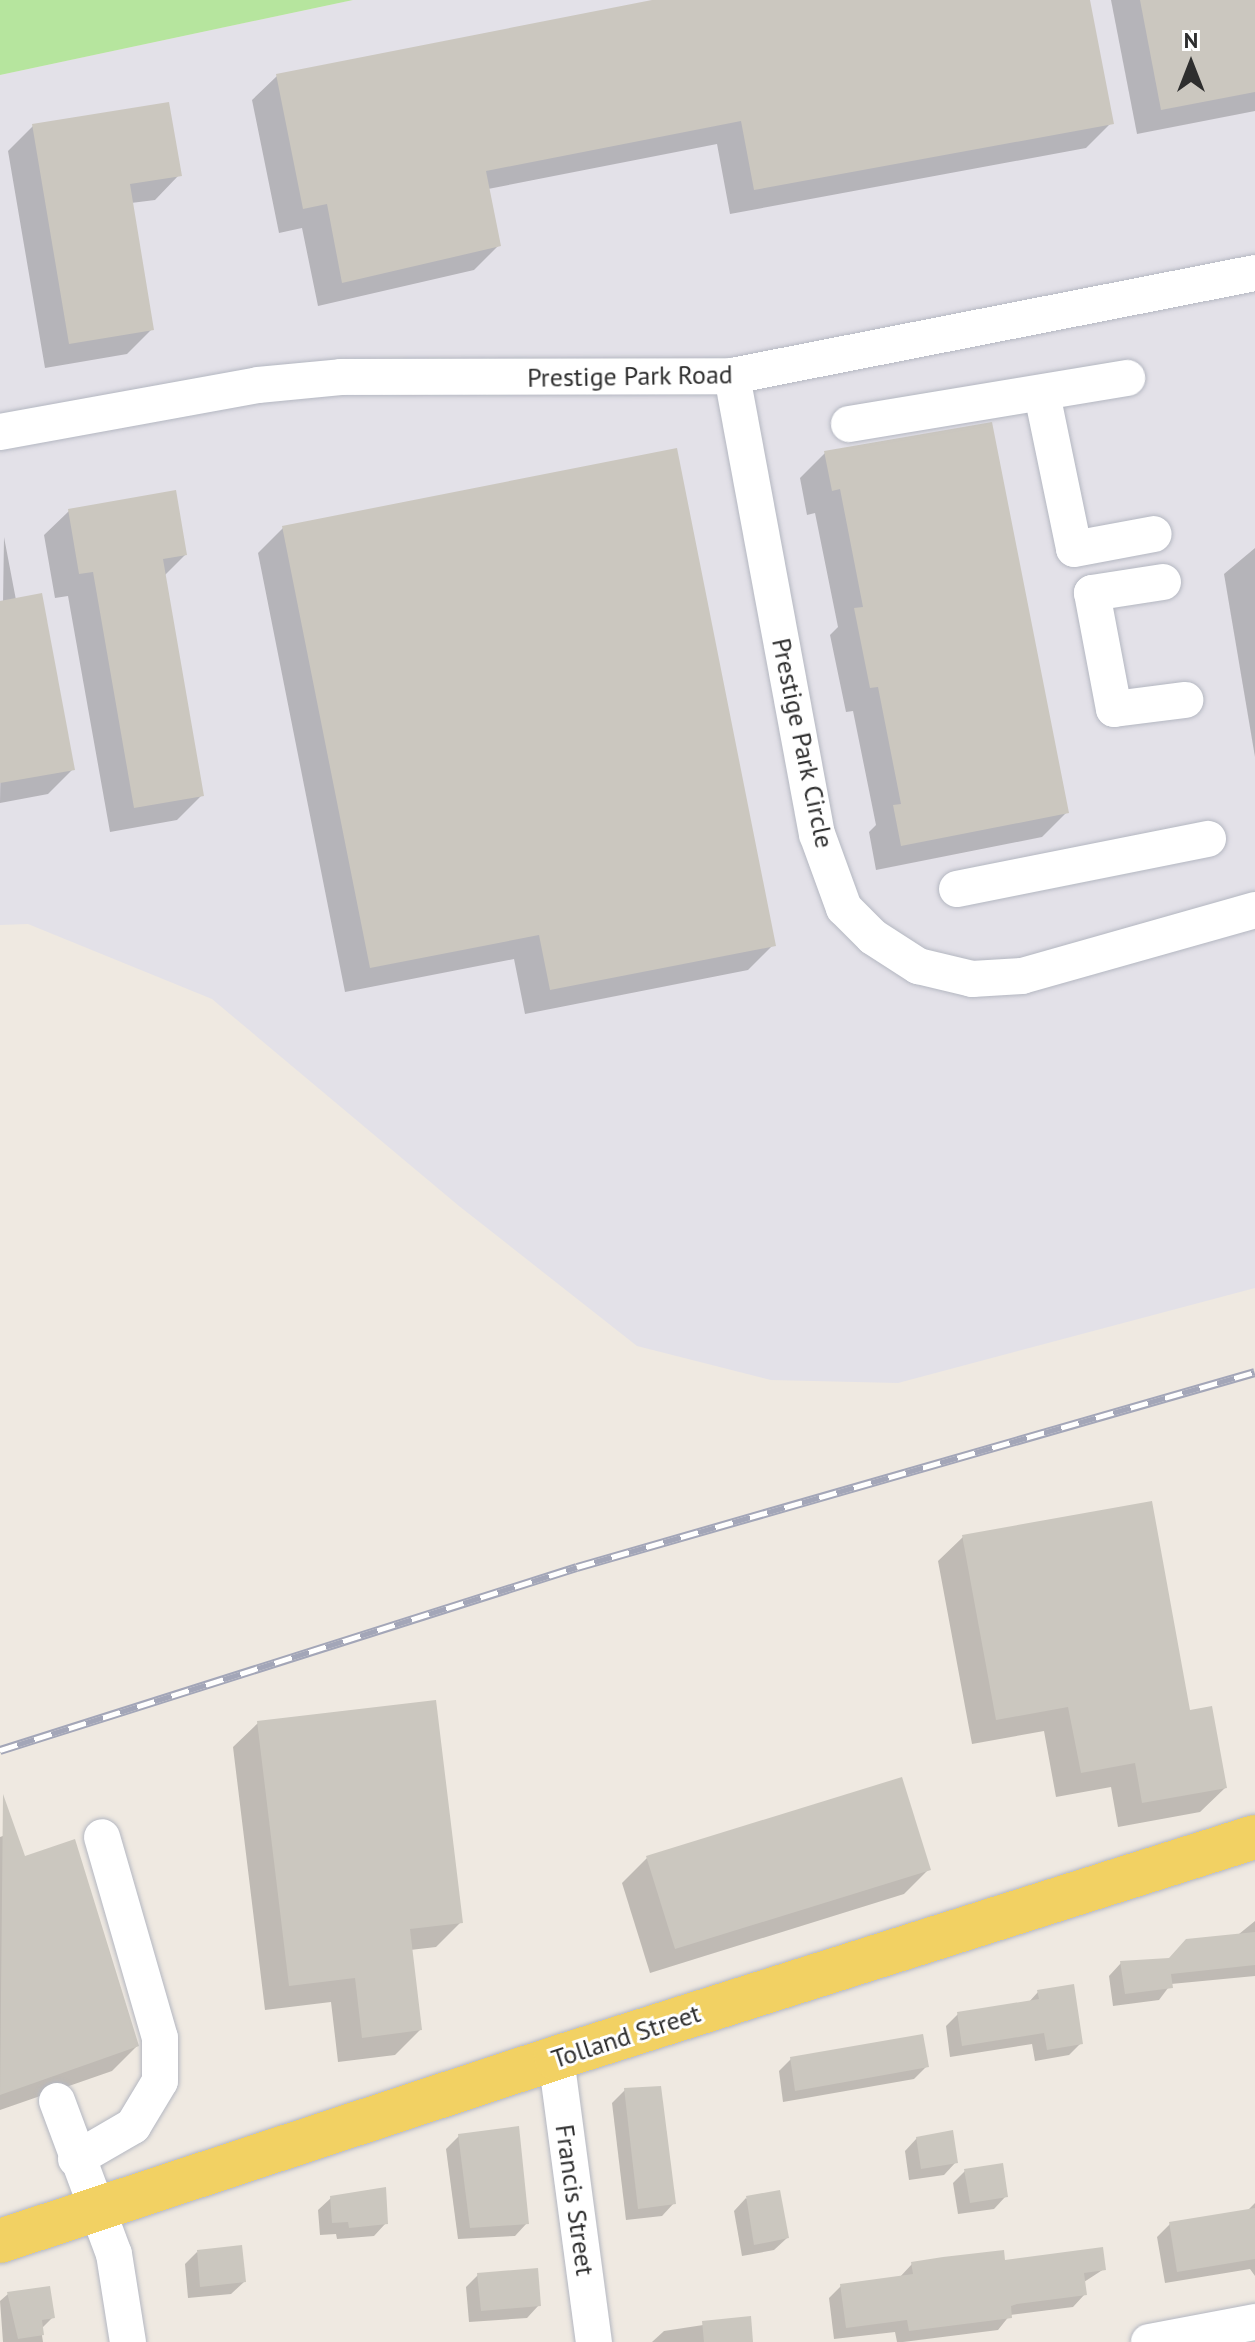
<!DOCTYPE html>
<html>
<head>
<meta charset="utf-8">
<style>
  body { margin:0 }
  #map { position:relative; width:1255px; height:2342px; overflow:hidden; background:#efe9e1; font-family:"PT Sans",sans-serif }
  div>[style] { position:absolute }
  .industrial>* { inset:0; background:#e3e1e8 }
  .green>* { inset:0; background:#b6e59e }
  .shadow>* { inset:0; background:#0003 }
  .building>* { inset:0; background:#cbc7bf }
  .roads { filter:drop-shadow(0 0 2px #b4b7c1) drop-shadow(0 0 2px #b4b7c1) }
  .minor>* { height:36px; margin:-18px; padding:0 18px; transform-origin:18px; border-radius:18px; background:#fff }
  .major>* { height:44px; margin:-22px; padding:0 22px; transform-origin:22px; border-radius:22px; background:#f2d163 }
  .rail>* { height:9px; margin-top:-4.5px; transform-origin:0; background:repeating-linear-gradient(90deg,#fff 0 18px,#a3a6b8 0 36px); box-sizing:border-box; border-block:2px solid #a3a6b8 }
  span { translate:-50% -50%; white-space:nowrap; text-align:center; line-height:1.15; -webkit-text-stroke:6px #fff; paint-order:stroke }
  .street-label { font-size:26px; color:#2e2e2e }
  .north { position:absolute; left:1151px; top:24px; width:80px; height:80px; -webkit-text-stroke:6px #fff; paint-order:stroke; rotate:0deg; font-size:22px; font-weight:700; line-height:32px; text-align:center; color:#2e2e2e }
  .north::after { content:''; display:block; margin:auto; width:28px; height:36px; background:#2e2e2e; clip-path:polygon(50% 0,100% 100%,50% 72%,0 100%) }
</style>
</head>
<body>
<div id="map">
  <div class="industrial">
    <div style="clip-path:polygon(353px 0,1255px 0,1255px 1288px,898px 1383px,771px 1380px,637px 1346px,459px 1206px,212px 999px,28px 924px,0 925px,0 75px)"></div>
  </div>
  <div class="green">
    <div style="clip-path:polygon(0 0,353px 0,0 75px)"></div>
  </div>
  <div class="shadow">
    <div style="clip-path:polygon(673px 0,1088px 0,1111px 123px,1086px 148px,730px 214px,717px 144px,488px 189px,499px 245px,474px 270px,318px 306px,302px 228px,279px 233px,252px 100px,277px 76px)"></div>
    <div style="clip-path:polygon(1111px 0,1255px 0,1255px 111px,1137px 134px)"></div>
    <div style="clip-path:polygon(33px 126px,179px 175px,155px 200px,131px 203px,152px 329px,127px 354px,45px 368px,8px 151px)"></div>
    <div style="clip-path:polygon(825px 453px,1067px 812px,1042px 837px,876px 870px,869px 832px,876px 825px,853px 711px,846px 712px,830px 635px,838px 627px,815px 513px,807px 515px,800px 478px)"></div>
    <div style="clip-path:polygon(69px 511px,185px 555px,164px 576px,202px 795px,177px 820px,110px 832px,68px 596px,55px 598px,44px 535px)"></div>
    <div style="clip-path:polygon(283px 528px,773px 945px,748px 970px,525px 1014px,514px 959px,345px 992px,258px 553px)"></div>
    <div style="clip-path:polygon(4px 537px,16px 600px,73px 769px,48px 794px,0 803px)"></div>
    <div style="clip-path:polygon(1255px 548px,1255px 757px,1224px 574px)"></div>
    <div style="clip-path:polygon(963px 1537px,1188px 1713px,1225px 1788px,1200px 1812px,1118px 1827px,1111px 1787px,1056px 1797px,1044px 1731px,972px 1744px,938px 1561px)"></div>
    <div style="clip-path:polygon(258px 1723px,461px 1922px,436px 1947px,410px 1950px,420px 2030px,395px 2055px,338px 2062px,331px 2002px,265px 2010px,233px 1747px)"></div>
    <div style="clip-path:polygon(14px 1832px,24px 1858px,137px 2046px,112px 2071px,0 2110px,0 1837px)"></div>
    <div style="clip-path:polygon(647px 1858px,929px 1869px,904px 1894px,650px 1973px,622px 1883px)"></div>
    <div style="clip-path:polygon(1255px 1921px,1255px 1976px,1171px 1984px,1159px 2000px,1113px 2006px,1109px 1976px,1121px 1963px,1168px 1960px,1239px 1934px)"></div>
    <div style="clip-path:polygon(1038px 1992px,1081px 2043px,1069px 2055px,1035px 2061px,1032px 2044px,950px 2057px,946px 2026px,958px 2014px,1028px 2003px)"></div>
    <div style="clip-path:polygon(791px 2059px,927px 2066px,914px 2079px,783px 2102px,779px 2071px)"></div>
    <div style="clip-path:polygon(625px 2090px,674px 2203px,662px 2216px,626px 2220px,612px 2103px)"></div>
    <div style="clip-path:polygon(459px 2136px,527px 2223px,515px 2236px,458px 2239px,446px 2149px)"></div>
    <div style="clip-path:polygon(917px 2138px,956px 2162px,944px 2175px,909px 2180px,905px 2151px)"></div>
    <div style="clip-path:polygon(965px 2171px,1006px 2196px,994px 2209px,958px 2214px,953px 2183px)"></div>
    <div style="clip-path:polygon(331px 2198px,386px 2223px,374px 2236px,337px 2239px,336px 2234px,320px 2235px,318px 2210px)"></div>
    <div style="clip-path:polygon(746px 2198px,787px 2238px,774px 2250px,742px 2256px,734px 2211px)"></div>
    <div style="clip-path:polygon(1255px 2203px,1255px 2276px,1250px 2269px,1165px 2283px,1157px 2237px,1170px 2224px,1246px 2212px)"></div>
    <div style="clip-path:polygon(197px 2252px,244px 2282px,231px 2294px,188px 2298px,185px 2264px)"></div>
    <div style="clip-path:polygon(1004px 2262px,1104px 2269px,1084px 2282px,1085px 2294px,1073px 2307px,1010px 2315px,998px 2330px,903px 2342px,897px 2342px,895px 2332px,834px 2339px,829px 2298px,841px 2286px,899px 2278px,912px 2264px)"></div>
    <div style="clip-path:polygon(478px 2275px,539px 2305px,527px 2318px,469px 2322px,466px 2287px)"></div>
    <div style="clip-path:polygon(8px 2294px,53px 2317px,41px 2329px,43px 2342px,3px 2342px,0 2301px)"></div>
    <div style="clip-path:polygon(749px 2318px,751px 2342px,652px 2342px,664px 2331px)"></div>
  </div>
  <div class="building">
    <div style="clip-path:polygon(652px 0,1090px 0,1114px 124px,754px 190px,741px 121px,486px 171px,501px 246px,342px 283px,327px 204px,303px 209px,276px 74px)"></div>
    <div style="clip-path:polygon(1140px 0,1255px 0,1255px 92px,1161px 110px)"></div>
    <div style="clip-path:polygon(169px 102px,182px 176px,130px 184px,154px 330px,69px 344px,32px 124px)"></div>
    <div style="clip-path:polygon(992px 422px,1069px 813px,901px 846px,893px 805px,901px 804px,878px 687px,870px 688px,854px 608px,863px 607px,840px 489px,832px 491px,824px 451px)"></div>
    <div style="clip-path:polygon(677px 448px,776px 946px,550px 990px,539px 935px,370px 968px,282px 526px)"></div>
    <div style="clip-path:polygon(176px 490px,187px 555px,163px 559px,204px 796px,134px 808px,93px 572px,79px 574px,68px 509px)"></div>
    <div style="clip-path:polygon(42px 593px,75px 770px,0 783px,0 601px)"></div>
    <div style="clip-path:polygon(1152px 1501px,1190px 1710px,1212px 1706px,1227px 1788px,1142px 1803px,1135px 1763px,1081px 1773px,1068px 1707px,996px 1720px,962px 1535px)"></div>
    <div style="clip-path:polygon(436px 1700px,463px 1923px,410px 1929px,422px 2030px,362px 2038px,355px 1978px,289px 1986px,257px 1721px)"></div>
    <div style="clip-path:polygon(902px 1777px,931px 1870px,675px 1949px,646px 1856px)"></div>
    <div style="clip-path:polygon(3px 1794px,25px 1856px,75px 1839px,139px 2046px,0 2095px)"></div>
    <div style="clip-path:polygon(1255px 1932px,1255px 1965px,1171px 1974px,1173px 1988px,1125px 1994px,1120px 1961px,1169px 1958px,1186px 1939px)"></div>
    <div style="clip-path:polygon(1074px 1984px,1083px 2044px,1047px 2050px,1044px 2033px,962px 2046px,957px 2012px,1039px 1999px,1037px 1990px)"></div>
    <div style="clip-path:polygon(923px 2034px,929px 2067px,795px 2091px,790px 2057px)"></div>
    <div style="clip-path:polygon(661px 2086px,676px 2204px,638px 2209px,624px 2088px)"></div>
    <div style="clip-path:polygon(519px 2126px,529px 2224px,470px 2228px,458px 2134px)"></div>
    <div style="clip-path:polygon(953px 2130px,958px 2163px,921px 2169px,916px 2137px)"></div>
    <div style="clip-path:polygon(1003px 2163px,1008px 2197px,970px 2203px,964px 2169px)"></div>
    <div style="clip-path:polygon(386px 2187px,388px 2224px,349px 2228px,348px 2222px,332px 2223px,330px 2196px)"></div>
    <div style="clip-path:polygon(780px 2190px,789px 2238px,754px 2245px,746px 2196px)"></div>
    <div style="clip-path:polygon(1255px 2208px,1255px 2259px,1177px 2272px,1169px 2222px)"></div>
    <div style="clip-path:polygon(242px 2245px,246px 2282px,200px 2287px,197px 2250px)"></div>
    <div style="clip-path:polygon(1103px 2247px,1106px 2270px,1084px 2273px,1087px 2295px,1017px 2304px,1011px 2306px,1012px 2318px,909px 2331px,907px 2320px,846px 2328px,840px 2284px,913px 2274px,911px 2262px,943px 2257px,1004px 2250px,1005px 2260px)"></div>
    <div style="clip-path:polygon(538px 2268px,541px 2306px,481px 2311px,477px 2273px)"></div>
    <div style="clip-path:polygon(50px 2286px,55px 2318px,42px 2320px,44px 2335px,18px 2339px,7px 2292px)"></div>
    <div style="clip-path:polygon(751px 2316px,753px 2342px,704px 2342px,702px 2321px)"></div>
  </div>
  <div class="roads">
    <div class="minor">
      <div style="left:732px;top:376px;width:466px;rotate:79.5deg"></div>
      <div style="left:817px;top:834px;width:79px;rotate:70deg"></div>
      <div style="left:844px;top:908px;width:41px;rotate:45deg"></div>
      <div style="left:873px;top:937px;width:54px;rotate:32.8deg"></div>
      <div style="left:918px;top:966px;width:56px;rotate:13.5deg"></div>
      <div style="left:972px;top:979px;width:50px;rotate:-3.4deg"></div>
      <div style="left:1022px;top:976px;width:242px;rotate:-15.8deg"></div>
      <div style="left:1042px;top:394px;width:158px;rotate:78.3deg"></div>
      <div style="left:1074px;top:549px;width:81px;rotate:-10.6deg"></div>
      <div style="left:849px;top:424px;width:282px;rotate:-9.4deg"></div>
      <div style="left:0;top:432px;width:262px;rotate:-10.3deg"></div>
      <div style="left:258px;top:385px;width:83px;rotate:-5.5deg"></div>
      <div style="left:341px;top:377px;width:391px;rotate:-0.1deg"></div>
      <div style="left:732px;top:376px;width:533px;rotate:-11.14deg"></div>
      <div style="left:1163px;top:582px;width:72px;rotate:171.2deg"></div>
      <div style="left:1092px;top:593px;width:118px;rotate:79.3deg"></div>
      <div style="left:1114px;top:709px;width:72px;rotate:-7.2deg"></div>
      <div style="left:957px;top:889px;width:256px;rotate:-11.3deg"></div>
      <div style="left:556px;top:2058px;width:287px;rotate:82.4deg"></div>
      <div style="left:57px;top:2101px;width:163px;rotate:69.6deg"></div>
      <div style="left:114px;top:2254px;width:89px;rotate:81deg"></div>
      <div style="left:76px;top:2159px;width:66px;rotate:-30.1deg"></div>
      <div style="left:133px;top:2126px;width:52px;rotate:-59deg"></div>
      <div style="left:160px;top:2081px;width:43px;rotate:-90deg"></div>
      <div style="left:160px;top:2038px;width:209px;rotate:-106.1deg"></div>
      <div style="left:1149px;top:2342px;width:108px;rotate:-10.7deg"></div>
    </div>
    <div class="major">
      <div style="left:0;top:2241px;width:585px;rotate:-18.22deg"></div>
      <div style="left:556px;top:2058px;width:733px;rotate:-17.55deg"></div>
    </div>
  </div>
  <div class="rail">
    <div style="left:0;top:1750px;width:605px;rotate:-17.6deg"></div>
    <div style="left:577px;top:1567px;width:705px;rotate:-16.05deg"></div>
  </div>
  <div class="street-label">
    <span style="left:630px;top:376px;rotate:-1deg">Prestige Park Road</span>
    <span style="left:803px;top:743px;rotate:78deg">Prestige Park Circle</span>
    <span style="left:626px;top:2036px;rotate:-18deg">Tolland Street</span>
    <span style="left:575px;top:2200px;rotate:82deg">Francis Street</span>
  </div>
  <div class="north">N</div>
</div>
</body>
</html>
